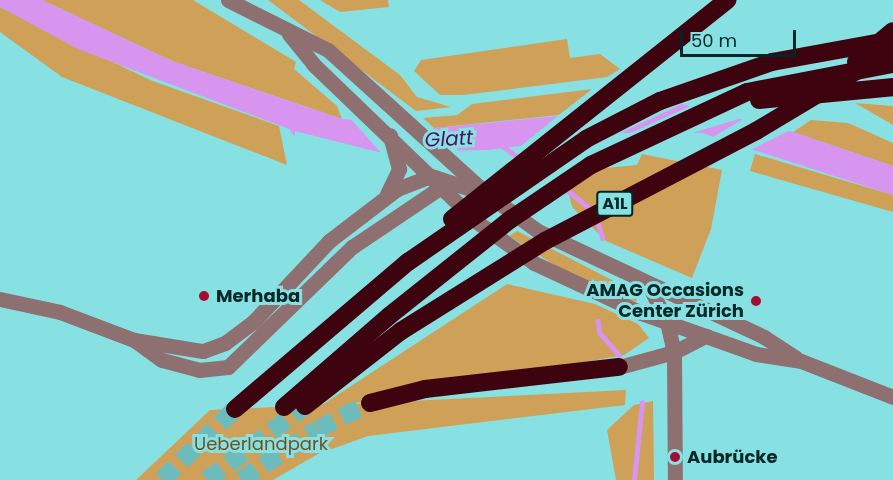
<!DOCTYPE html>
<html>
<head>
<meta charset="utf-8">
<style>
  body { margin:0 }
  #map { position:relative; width:893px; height:480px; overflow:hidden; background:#87e1e2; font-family:Poppins,sans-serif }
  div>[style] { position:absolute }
  .green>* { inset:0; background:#cfa058 }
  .water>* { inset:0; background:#d795f0 }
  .pier>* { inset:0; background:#87e1e2 }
  .stream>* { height:4.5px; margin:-2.25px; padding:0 2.25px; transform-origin:2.25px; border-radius:2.25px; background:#d795f0 }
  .highway-tunnel>* { height:18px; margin-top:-9px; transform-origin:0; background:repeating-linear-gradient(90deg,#6cbcbd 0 18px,transparent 0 27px) }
  .minor>* { height:15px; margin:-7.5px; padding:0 7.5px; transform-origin:7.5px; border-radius:7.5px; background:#8e7071 }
  .highway>* { height:18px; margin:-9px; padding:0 9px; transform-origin:9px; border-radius:9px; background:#3d030f }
  .highway-bridge>* { height:18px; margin:-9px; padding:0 9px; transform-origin:9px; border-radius:9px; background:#3d030f }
  .dots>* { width:16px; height:16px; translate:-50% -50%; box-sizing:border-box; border:3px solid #87e1e2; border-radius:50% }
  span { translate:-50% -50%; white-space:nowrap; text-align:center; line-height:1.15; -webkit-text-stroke:6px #87e1e2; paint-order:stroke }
  .shield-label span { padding:2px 4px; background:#87e1e2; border:2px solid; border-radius:4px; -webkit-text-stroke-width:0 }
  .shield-label { font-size:16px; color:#002627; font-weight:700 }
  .poi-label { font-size:18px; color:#002627; font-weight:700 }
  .right { translate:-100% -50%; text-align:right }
  .left { translate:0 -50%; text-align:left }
  .park-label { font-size:18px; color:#6e5227 }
  .water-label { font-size:20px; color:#4e0f61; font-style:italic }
  .scale { position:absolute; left:680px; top:30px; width:116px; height:27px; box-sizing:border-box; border:3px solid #002627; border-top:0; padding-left:8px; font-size:18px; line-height:21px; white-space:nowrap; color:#002627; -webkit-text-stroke:4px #87e1e2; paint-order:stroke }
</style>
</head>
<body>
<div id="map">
  <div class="green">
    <div style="clip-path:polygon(42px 0,193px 0,296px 62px,294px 69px,337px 106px,342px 119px,172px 61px)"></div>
    <div style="clip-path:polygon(268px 0,299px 0,400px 75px,417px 97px,451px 107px,416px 111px)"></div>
    <div style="clip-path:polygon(320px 0,388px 0,389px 7px,340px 12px)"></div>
    <div style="clip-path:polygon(0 7px,150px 80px,279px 126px,287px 165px,62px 77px,0 32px)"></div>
    <div style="clip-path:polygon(567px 39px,570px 58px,600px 54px,620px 69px,607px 77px,463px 95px,440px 95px,414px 71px,421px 60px)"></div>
    <div style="clip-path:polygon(592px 89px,559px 115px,434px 128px,423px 118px,457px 115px,472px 104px)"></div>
    <div style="clip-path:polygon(855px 103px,893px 106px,893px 126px,893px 125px)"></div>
    <div style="clip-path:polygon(811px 120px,848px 123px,893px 143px,893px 166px,793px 132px)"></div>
    <div style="clip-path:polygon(642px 154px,722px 170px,711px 229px,692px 278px,606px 241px,572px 207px,564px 172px,637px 165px)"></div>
    <div style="clip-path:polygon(755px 154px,893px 195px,893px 212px,750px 171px)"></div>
    <div style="clip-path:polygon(517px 231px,639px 294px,636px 302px,556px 266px,509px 236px)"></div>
    <div style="clip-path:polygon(507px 284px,595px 304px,638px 324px,649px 338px,624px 355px,350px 404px,626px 390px,625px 405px,368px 436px,318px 454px,273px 480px,136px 480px,210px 410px,322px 405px)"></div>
    <div style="clip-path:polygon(653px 401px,654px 480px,616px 480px,607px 430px,634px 405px)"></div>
  </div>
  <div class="water">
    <div style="clip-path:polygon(0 0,42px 0,172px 61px,342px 119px,434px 128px,682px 104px,793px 132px,893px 166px,893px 195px,702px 133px,623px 133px,487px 150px,378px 152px,295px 131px,295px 137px,289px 129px,78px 49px,0 7px)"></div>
  </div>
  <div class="pier">
    <div style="clip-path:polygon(686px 102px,612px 137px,517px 149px,564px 111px)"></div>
    <div style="clip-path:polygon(695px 104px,744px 115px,792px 129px,745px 153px,710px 139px,748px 116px,683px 136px,624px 136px)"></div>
    <div style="clip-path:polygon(349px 117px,430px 125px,461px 153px,383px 155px)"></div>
  </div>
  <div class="stream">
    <div style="left:501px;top:145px;width:24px;rotate:36deg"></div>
    <div style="left:566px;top:189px;width:33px;rotate:39deg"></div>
    <div style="left:597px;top:220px;width:19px;rotate:72deg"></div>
    <div style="left:598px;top:321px;width:12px;rotate:81deg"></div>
    <div style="left:600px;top:333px;width:29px;rotate:49deg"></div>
    <div style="left:634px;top:480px;width:78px;rotate:-84.1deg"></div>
  </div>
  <div class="highway-tunnel">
    <div style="left:162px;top:480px;width:102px;rotate:-44.2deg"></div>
    <div style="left:207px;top:480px;width:123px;rotate:-37.1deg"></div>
    <div style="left:241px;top:480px;width:92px;rotate:-33.5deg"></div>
    <div style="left:318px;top:429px;width:58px;rotate:-26.6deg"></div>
  </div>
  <div class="minor">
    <div style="left:228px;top:0;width:112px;rotate:26.6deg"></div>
    <div style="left:328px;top:50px;width:216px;rotate:42.2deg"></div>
    <div style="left:488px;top:195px;width:62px;rotate:35.8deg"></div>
    <div style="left:538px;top:231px;width:250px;rotate:25.1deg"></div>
    <div style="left:764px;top:337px;width:38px;rotate:33deg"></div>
    <div style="left:289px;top:34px;width:38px;rotate:51deg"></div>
    <div style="left:313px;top:64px;width:228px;rotate:43.9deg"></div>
    <div style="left:477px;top:222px;width:70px;rotate:35.7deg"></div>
    <div style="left:534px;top:263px;width:118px;rotate:25deg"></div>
    <div style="left:641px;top:313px;width:122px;rotate:19.6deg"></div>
    <div style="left:756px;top:354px;width:46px;rotate:8.8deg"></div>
    <div style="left:801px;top:361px;width:99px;rotate:21.4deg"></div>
    <div style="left:387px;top:194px;width:28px;rotate:-64deg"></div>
    <div style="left:399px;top:169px;width:35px;rotate:-105deg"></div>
    <div style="left:649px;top:286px;width:40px;rotate:63.4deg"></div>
    <div style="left:667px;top:322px;width:31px;rotate:77deg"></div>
    <div style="left:674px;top:352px;width:128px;rotate:89.6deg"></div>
    <div style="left:0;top:299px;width:61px;rotate:12.2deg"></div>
    <div style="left:60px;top:312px;width:79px;rotate:20.7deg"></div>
    <div style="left:134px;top:340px;width:70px;rotate:9.1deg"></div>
    <div style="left:203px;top:351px;width:23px;rotate:-20deg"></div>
    <div style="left:225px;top:343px;width:35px;rotate:-37deg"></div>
    <div style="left:253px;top:322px;width:111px;rotate:-46.8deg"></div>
    <div style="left:329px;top:241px;width:86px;rotate:-37.4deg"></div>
    <div style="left:397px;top:189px;width:36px;rotate:-21deg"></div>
    <div style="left:431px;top:176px;width:58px;rotate:18.1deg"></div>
    <div style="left:134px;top:340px;width:34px;rotate:36deg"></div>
    <div style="left:162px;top:360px;width:38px;rotate:15deg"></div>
    <div style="left:199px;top:370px;width:29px;rotate:-6deg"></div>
    <div style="left:228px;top:367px;width:173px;rotate:-44.1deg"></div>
    <div style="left:352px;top:247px;width:107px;rotate:-34deg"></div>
    <div style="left:619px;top:367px;width:57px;rotate:-15.3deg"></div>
    <div style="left:674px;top:352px;width:36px;rotate:-27deg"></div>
  </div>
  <div class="highway">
    <div style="left:772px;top:62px;width:118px;rotate:-10.3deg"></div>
    <div style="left:759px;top:100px;width:135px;rotate:-5.5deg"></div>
    <div style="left:591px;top:165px;width:172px;rotate:-25.1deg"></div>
    <div style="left:747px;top:92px;width:149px;rotate:-10.9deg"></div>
    <div style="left:370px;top:403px;width:57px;rotate:-14.3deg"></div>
    <div style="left:425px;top:389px;width:195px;rotate:-6.5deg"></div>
    <div style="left:305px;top:406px;width:122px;rotate:-38deg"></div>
    <div style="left:284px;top:407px;width:139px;rotate:-40.9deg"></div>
    <div style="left:235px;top:409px;width:227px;rotate:-40.4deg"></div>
  </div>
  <div class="highway-bridge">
    <div style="left:856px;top:62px;width:48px;rotate:-40deg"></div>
    <div style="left:452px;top:219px;width:352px;rotate:-38.5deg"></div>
    <div style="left:408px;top:262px;width:216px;rotate:-34.6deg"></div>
    <div style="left:586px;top:139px;width:83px;rotate:-27.2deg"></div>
    <div style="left:660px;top:101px;width:119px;rotate:-19.2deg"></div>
    <div style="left:389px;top:316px;width:156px;rotate:-38.5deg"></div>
    <div style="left:511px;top:219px;width:97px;rotate:-34deg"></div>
    <div style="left:401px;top:331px;width:170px;rotate:-32deg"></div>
    <div style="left:545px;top:241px;width:238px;rotate:-27.5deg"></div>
    <div style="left:756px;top:131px;width:160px;rotate:-30.9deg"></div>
  </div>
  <div class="dots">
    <div style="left:204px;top:296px;background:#a50b34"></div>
    <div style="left:756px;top:301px;background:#a50b34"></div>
    <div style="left:675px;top:457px;background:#a50b34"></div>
  </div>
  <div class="shield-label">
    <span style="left:615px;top:204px">A1L</span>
  </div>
  <div class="poi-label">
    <span class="right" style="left:744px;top:301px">AMAG Occasions<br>Center Zürich</span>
    <span class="left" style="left:216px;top:296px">Merhaba</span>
    <span class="left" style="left:687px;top:457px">Aubrücke</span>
  </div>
  <div class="park-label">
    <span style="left:261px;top:444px">Ueberlandpark</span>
  </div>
  <div class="water-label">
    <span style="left:449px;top:139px;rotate:-3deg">Glatt</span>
  </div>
  <div class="scale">50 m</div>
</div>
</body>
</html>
